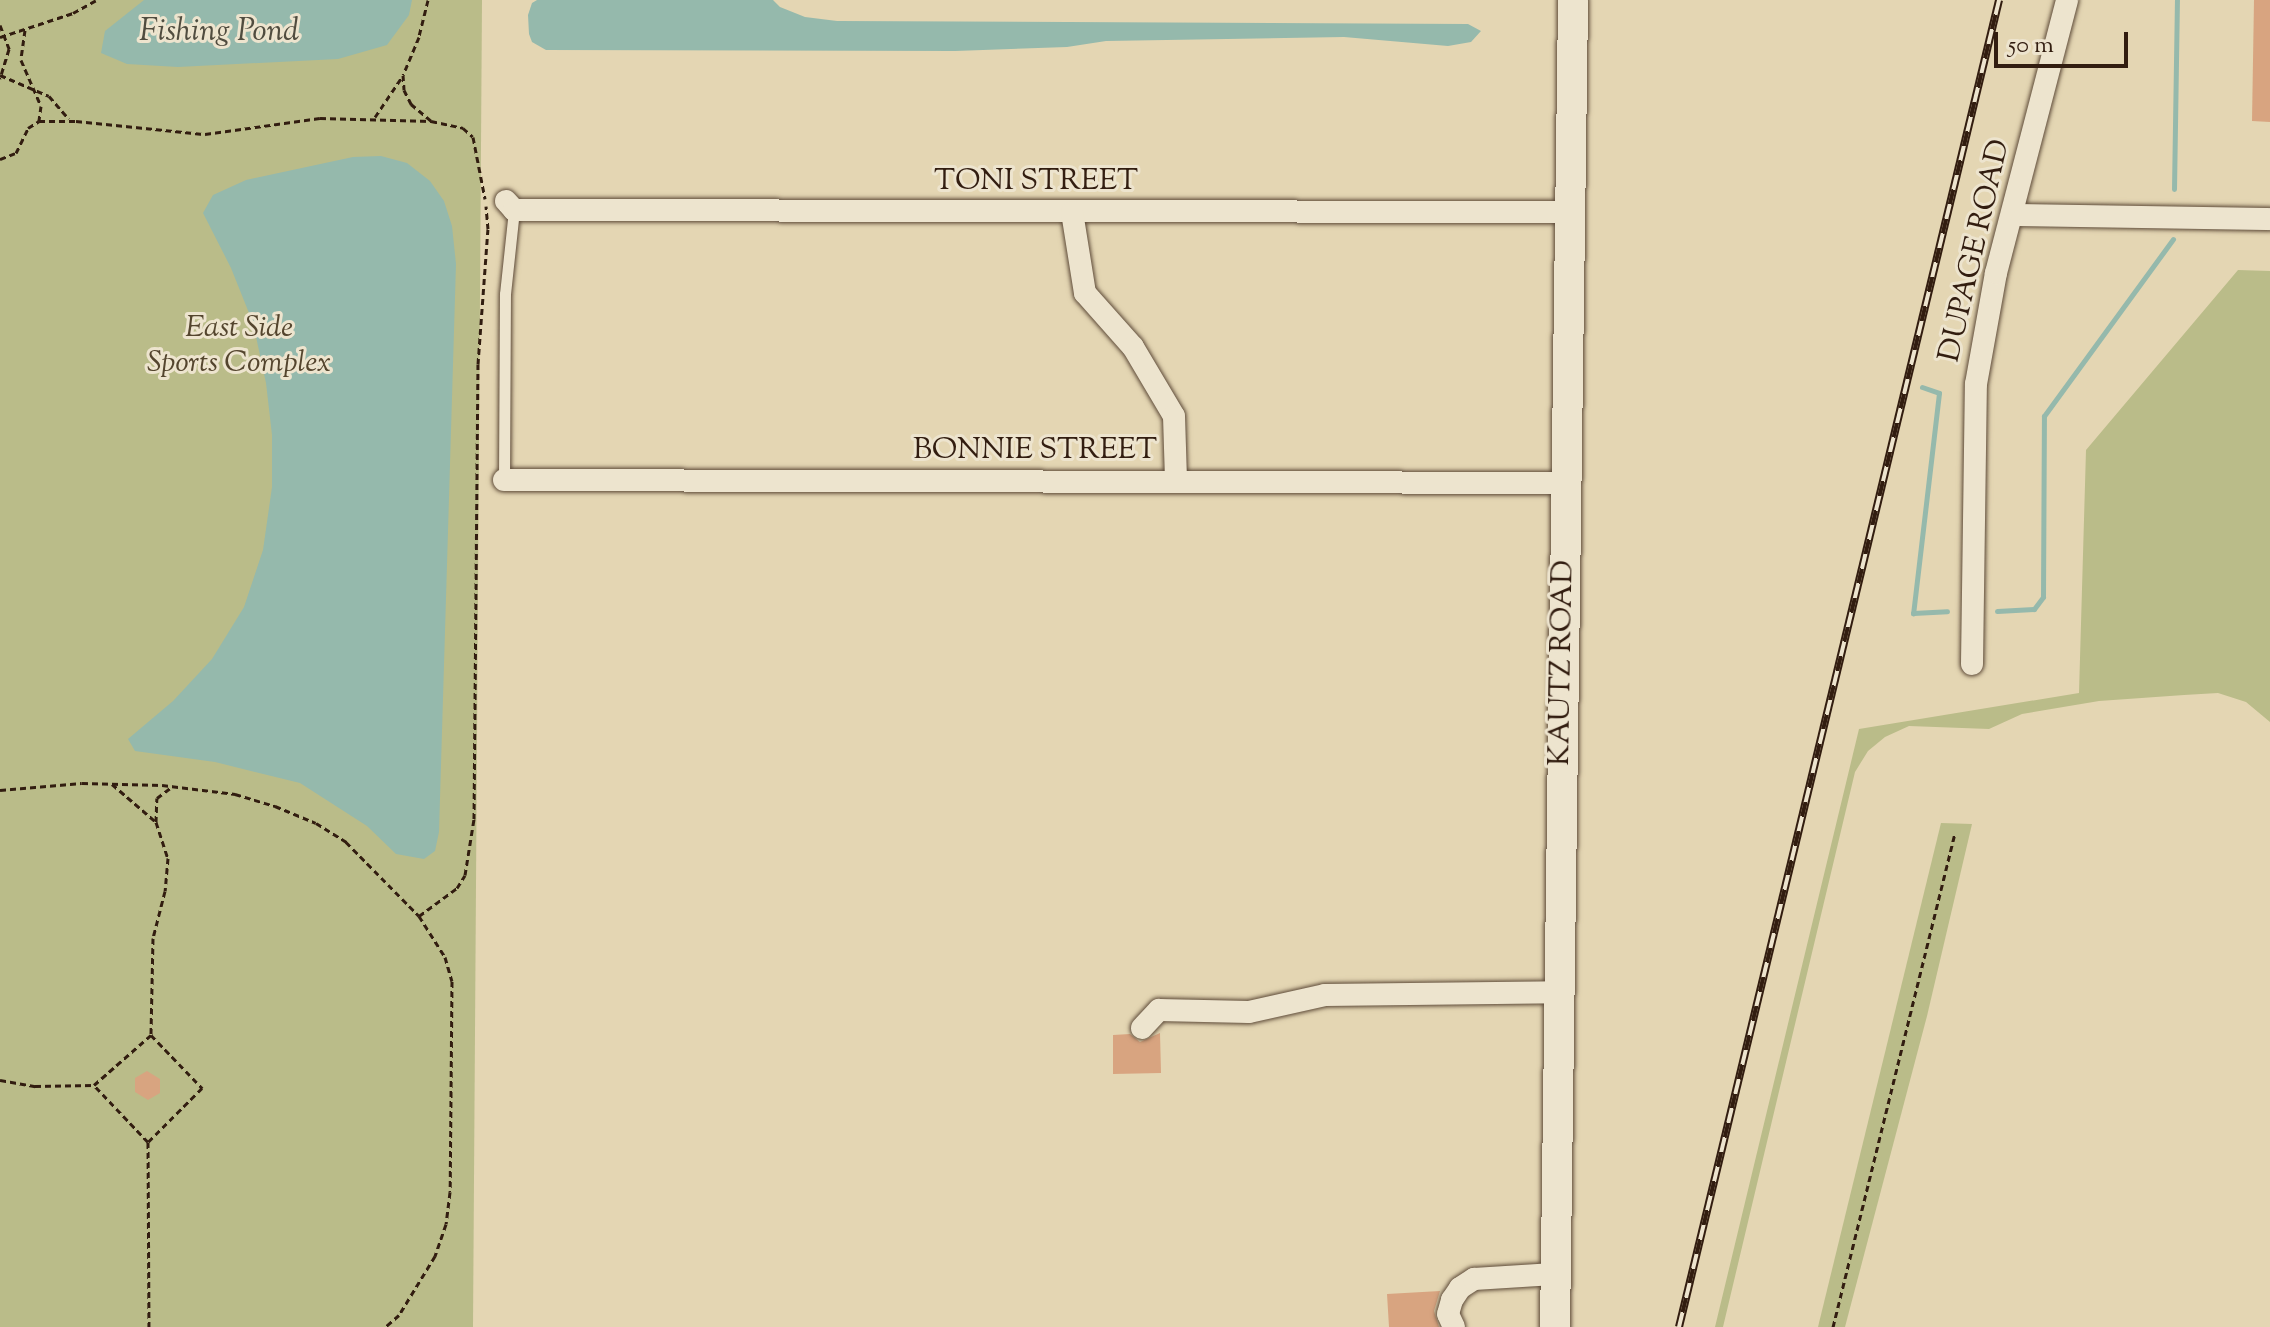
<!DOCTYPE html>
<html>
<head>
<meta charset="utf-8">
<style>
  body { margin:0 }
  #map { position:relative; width:2270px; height:1327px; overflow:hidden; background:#e4d6b3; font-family:"Sorts Mill Goudy",serif }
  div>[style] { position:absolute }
  .green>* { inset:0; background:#babc89 }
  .water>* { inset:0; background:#95b9ac }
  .stream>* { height:5px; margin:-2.5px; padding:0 2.5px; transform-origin:2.5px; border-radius:2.5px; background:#95b9ac }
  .building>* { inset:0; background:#d8a480 }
  .path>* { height:3px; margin-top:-1.5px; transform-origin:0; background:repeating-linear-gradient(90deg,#321d10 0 6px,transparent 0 10px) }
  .roads { filter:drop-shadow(0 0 2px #5e4b39) drop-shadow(0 0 2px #5e4b39) }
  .lane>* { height:11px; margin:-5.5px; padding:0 5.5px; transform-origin:5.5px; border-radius:5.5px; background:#ede4ce }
  .street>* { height:22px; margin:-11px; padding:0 11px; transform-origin:11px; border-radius:11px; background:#ede4ce }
  .secondary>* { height:30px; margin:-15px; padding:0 15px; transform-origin:15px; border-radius:15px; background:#ede4ce }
  .rail>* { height:8px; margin-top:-4px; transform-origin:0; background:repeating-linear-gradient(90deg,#ede4ce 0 15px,#321d10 0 30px); box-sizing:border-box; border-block:2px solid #321d10 }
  span { translate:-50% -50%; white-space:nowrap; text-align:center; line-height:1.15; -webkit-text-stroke:6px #ede4ce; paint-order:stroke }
  .street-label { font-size:30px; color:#321d10 }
  .park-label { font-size:30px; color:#54452e; font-style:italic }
  .water-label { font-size:32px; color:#504c3f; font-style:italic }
  .scale { position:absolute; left:1994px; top:32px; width:134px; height:36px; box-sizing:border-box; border:4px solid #321d10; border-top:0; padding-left:10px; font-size:24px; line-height:28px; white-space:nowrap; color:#321d10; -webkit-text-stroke:6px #ede4ce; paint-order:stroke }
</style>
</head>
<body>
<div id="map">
  <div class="green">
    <div style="clip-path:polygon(0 0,482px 0,473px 1327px,0 1327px)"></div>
    <div style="clip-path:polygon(2238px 270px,2270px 271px,2270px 722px,2246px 702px,2218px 693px,2184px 695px,2099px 701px,2022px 714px,1989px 729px,1909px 726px,1885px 737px,1868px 751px,1855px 772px,1723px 1327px,1715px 1327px,1859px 729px,2079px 693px,2086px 450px)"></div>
    <div style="clip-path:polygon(1941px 823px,1972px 824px,1927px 1016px,1845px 1327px,1818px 1327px)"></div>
  </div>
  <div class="water">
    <div style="clip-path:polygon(144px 0,412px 0,409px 15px,387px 45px,338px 59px,178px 67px,127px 64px,101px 53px,105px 31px)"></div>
    <div style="clip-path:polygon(537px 0,773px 0,780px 7px,805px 17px,837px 21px,1468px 24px,1481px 31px,1471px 42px,1448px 46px,1344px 37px,1106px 41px,1067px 47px,955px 51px,546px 50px,532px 42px,529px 34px,528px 15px,532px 3px)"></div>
    <div style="clip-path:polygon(381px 156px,407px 163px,430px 181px,444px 201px,452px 226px,456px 264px,439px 832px,435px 851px,424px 859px,396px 854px,367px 826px,300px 783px,215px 762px,135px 751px,128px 739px,173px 701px,212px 659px,244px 607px,263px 550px,272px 487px,272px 435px,266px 383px,253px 323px,231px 268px,203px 213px,213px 195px,246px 180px,353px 157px)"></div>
  </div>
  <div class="stream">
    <div style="left:2174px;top:189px;width:189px;rotate:-89.1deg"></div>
    <div style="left:1922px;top:387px;width:18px;rotate:19deg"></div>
    <div style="left:1939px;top:393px;width:222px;rotate:96.7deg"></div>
    <div style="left:1913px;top:613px;width:34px;rotate:-3deg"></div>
    <div style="left:1997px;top:611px;width:37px;rotate:-3deg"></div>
    <div style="left:2034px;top:609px;width:15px;rotate:-53deg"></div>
    <div style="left:2043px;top:597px;width:181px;rotate:-89.7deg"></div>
    <div style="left:2044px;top:416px;width:219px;rotate:-53.9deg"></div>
  </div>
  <div class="building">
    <div style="clip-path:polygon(2254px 0,2270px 0,2270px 122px,2252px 121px)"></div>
    <div style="clip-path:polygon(1160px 1033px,1161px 1073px,1113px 1074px,1113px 1035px,1130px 1034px,1140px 1042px)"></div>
    <div style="clip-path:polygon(147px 1071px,160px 1079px,160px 1093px,148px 1100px,135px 1092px,135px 1078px)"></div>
    <div style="clip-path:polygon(1440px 1291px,1434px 1311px,1439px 1327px,1389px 1327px,1387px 1294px)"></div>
  </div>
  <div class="path">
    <div style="left:428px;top:0;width:38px;rotate:104deg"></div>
    <div style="left:419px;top:37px;width:41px;rotate:112.8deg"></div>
    <div style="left:403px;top:75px;width:15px;rotate:86deg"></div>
    <div style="left:404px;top:90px;width:16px;rotate:63deg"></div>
    <div style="left:411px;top:104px;width:26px;rotate:40deg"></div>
    <div style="left:0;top:25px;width:26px;rotate:69deg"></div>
    <div style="left:9px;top:49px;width:31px;rotate:107deg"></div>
    <div style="left:25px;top:30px;width:30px;rotate:98deg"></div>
    <div style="left:21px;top:60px;width:50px;rotate:66.5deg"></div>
    <div style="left:41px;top:106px;width:15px;rotate:98deg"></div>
    <div style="left:0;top:37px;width:77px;rotate:-18.2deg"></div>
    <div style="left:73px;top:13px;width:26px;rotate:-29deg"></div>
    <div style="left:0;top:75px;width:53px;rotate:23.2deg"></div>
    <div style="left:49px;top:96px;width:30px;rotate:49deg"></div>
    <div style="left:375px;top:117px;width:48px;rotate:-56deg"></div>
    <div style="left:0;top:159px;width:17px;rotate:-21deg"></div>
    <div style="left:16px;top:153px;width:28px;rotate:-64deg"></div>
    <div style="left:28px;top:128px;width:13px;rotate:-32deg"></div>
    <div style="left:39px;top:121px;width:37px"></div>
    <div style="left:76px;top:121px;width:130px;rotate:5.8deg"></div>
    <div style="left:205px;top:134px;width:116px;rotate:-7.9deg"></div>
    <div style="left:320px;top:118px;width:111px;rotate:1.5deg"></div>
    <div style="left:431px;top:121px;width:33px;rotate:12deg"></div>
    <div style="left:463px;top:128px;width:13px;rotate:42deg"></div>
    <div style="left:473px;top:137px;width:63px;rotate:79deg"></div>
    <div style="left:112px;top:784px;width:58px;rotate:40.8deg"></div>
    <div style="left:156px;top:822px;width:38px;rotate:72deg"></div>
    <div style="left:168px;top:858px;width:33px;rotate:95deg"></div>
    <div style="left:165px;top:891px;width:49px;rotate:104.3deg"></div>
    <div style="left:153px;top:938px;width:97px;rotate:91.2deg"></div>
    <div style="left:0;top:790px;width:82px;rotate:-4.9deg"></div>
    <div style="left:82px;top:783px;width:80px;rotate:1.4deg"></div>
    <div style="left:162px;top:785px;width:74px;rotate:7deg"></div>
    <div style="left:235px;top:794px;width:42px;rotate:16.7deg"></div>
    <div style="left:275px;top:806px;width:44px;rotate:22.5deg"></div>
    <div style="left:316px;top:823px;width:36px;rotate:32deg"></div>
    <div style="left:346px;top:842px;width:104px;rotate:45.4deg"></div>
    <div style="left:419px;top:916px;width:49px;rotate:57.6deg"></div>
    <div style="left:445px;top:957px;width:25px;rotate:74deg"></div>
    <div style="left:452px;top:981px;width:211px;rotate:90.5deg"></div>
    <div style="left:450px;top:1192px;width:32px;rotate:97deg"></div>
    <div style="left:446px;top:1224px;width:34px;rotate:109deg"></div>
    <div style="left:435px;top:1256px;width:69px;rotate:121.4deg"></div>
    <div style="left:399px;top:1315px;width:18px;rotate:139deg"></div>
    <div style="left:156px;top:822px;width:24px;rotate:-88deg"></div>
    <div style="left:157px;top:798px;width:20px;rotate:-37deg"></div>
    <div style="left:419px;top:916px;width:47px;rotate:-36.4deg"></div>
    <div style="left:457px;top:888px;width:15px;rotate:-58deg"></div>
    <div style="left:465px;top:875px;width:57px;rotate:-80.9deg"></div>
    <div style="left:474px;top:819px;width:455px;rotate:-89.5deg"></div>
    <div style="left:478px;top:364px;width:135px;rotate:-85.8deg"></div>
    <div style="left:488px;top:229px;width:23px;rotate:-95deg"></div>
    <div style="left:0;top:1080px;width:36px;rotate:10deg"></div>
    <div style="left:35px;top:1086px;width:59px;rotate:-1deg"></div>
    <div style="left:94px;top:1085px;width:76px;rotate:-41.3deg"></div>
    <div style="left:151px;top:1035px;width:74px;rotate:46.1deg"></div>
    <div style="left:202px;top:1088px;width:76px;rotate:135deg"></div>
    <div style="left:148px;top:1142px;width:79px;rotate:-133.5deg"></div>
    <div style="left:148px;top:1142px;width:185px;rotate:89.7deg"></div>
    <div style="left:1833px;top:1327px;width:509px;rotate:-76.13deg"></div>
  </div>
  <div class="roads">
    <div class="lane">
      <div style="left:504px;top:480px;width:186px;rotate:-89.7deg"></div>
      <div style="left:505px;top:294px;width:84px;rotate:-83.9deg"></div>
    </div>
    <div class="street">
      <div style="left:506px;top:201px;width:12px;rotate:48deg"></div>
      <div style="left:514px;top:210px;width:1056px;rotate:0.11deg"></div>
      <div style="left:1072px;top:212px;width:82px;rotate:80.9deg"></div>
      <div style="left:1085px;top:293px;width:72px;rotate:48.4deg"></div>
      <div style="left:1133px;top:347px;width:80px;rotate:59.3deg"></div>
      <div style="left:1174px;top:416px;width:65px;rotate:88.2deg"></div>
      <div style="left:2013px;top:215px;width:257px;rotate:0.9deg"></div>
      <div style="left:504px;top:480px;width:1062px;rotate:0.16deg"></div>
      <div style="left:1972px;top:664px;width:280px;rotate:-89.2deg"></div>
      <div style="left:1976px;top:384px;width:113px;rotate:-79.8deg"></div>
      <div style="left:1996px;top:273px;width:282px;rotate:-75.4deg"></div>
      <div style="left:1142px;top:1028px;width:25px;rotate:-47deg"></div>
      <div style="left:1159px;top:1010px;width:90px;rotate:1.3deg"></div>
      <div style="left:1249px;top:1012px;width:78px;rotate:-12.6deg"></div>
      <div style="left:1325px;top:995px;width:234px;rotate:-0.7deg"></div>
      <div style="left:1454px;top:1327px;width:14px;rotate:-115deg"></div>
      <div style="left:1448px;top:1314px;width:15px;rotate:-74deg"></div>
      <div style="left:1452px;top:1300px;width:14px;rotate:-56deg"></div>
      <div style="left:1460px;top:1288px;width:17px;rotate:-33deg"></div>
      <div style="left:1474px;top:1279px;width:80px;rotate:-3.6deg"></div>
    </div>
    <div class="secondary">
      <div style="left:1555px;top:1327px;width:1327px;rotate:-89.22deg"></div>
    </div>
  </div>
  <div class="rail">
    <div style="left:1679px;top:1327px;width:1365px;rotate:-76.44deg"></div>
  </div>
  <div class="street-label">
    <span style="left:1036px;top:182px">TONI STREET</span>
    <span style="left:1976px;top:251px;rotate:-77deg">DUPAGE ROAD</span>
    <span style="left:1035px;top:451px">BONNIE STREET</span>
    <span style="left:1563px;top:663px;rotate:-89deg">KAUTZ ROAD</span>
  </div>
  <div class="park-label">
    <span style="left:239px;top:346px">East Side<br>Sports Complex</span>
  </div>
  <div class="water-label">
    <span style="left:219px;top:32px">Fishing Pond</span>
  </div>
  <div class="scale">50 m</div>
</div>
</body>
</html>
